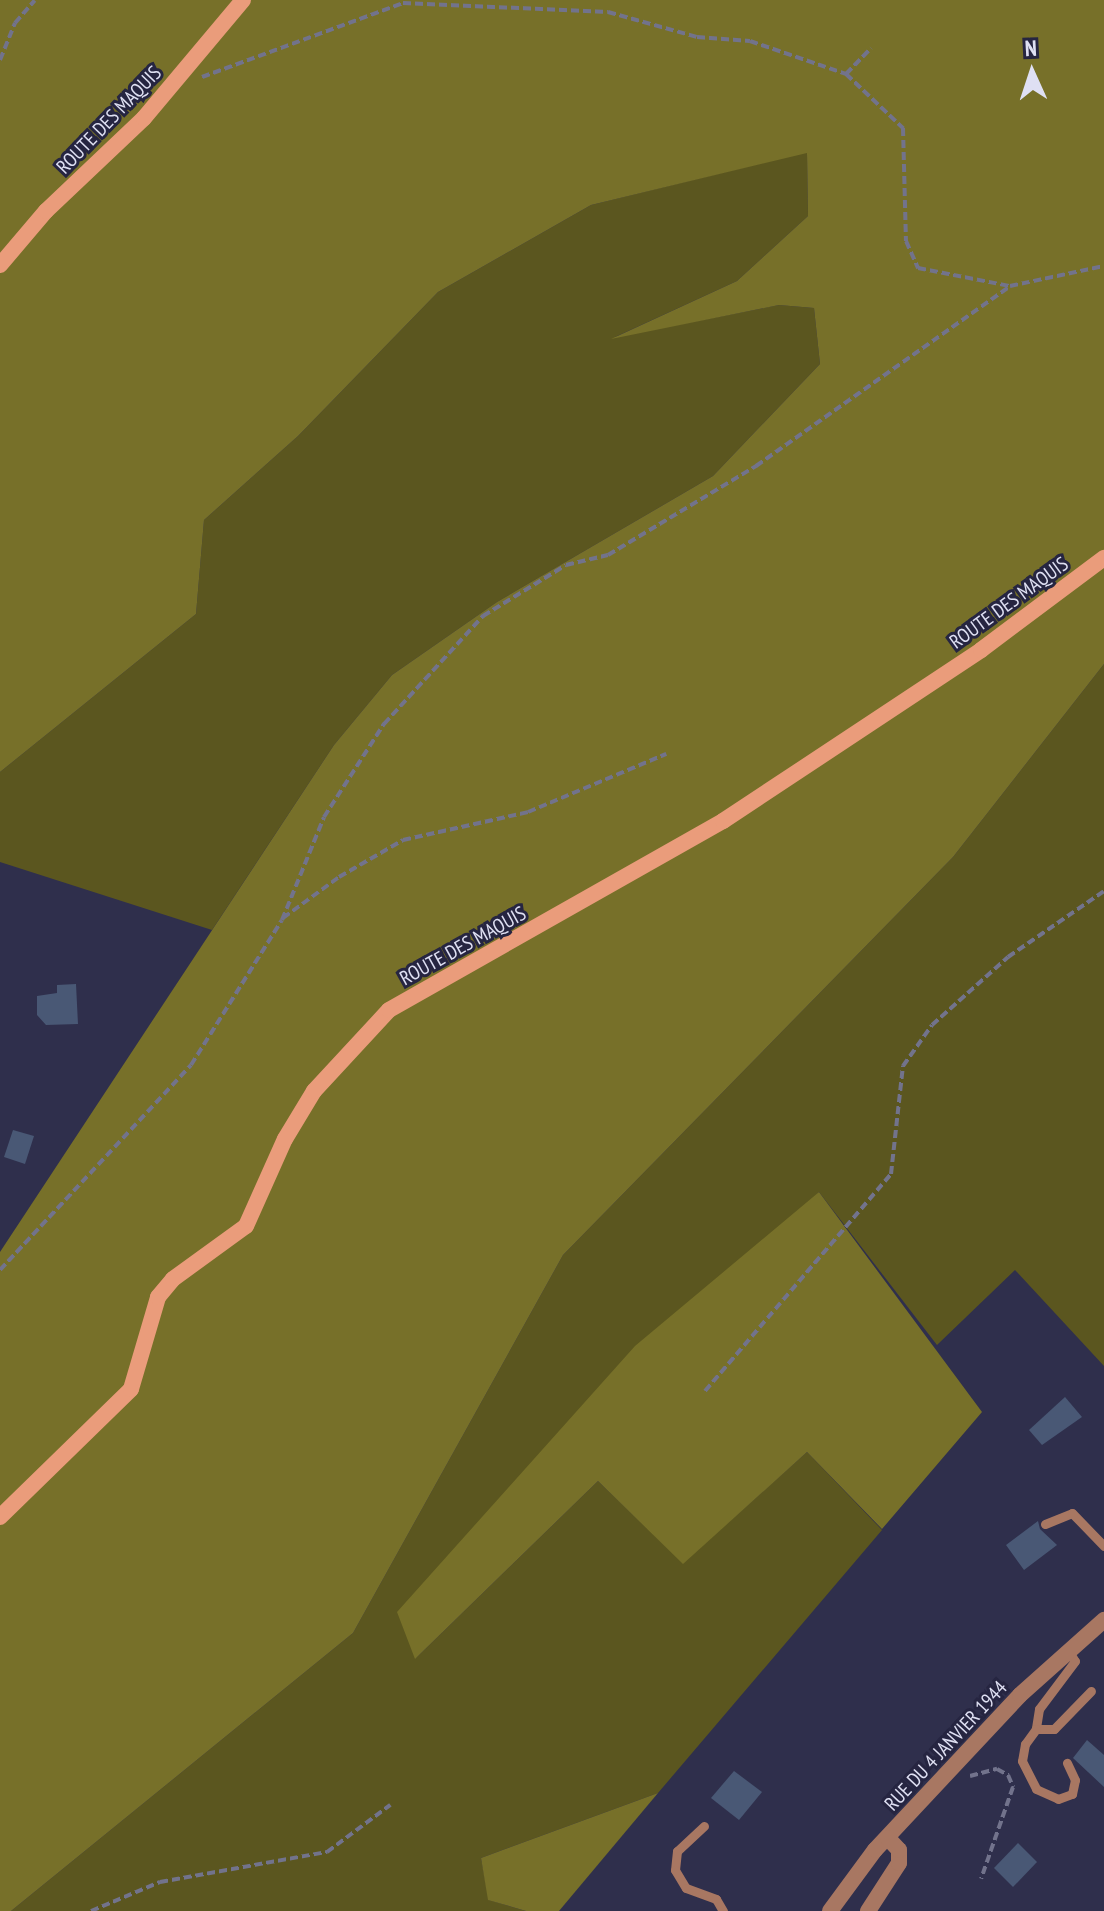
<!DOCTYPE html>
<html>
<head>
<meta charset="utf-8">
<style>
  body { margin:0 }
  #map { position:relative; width:1104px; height:1911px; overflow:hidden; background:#2f2f4c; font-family:"PT Sans Narrow",sans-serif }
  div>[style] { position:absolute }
  .green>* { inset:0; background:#5b561f }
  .forest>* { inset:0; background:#777029 }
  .building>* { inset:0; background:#495875 }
  .path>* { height:4px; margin-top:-2px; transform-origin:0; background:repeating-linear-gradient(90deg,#72738c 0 8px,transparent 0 12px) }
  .lane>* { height:9px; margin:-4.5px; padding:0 4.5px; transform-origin:4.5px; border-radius:4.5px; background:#a87762 }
  .street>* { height:16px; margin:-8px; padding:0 8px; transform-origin:8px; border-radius:8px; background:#a87762 }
  .secondary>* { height:16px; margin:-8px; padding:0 8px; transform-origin:8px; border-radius:8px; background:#ea9c7b }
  span { translate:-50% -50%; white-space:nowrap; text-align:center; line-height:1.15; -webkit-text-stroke:6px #262541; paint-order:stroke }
  .street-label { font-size:20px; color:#dfe0f3 }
  .north { position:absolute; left:992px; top:32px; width:80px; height:80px; -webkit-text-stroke:6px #262541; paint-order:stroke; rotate:357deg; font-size:22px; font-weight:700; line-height:32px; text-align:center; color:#dfe0f3 }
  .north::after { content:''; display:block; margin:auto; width:28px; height:36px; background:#dfe0f3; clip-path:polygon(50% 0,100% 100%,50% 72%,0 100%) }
</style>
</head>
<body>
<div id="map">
  <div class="green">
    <div style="clip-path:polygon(807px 152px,808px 216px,737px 281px,615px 337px,779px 305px,814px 308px,820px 364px,713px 476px,497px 602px,392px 675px,334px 745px,212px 930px,0 862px,0 772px,196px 614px,204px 520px,298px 436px,438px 292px,591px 205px)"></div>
    <div style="clip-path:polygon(1104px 664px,1104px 1366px,1015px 1270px,937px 1345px,819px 1192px,415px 1659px,598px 1481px,683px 1563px,807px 1452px,882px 1530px,658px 1793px,481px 1858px,489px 1900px,526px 1911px,11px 1911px,353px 1633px,563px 1255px,953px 857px)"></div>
  </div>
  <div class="forest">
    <div style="clip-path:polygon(0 0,1104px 0,1104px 664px,953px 857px,563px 1255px,353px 1633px,11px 1911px,0 1911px,0 1252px,334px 745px,392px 675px,497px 602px,713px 476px,820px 364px,814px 308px,779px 305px,611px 339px,737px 281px,808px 216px,807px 153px,591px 205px,438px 292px,298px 436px,204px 520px,196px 614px,0 772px)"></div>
    <div style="clip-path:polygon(819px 1192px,982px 1412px,882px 1529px,807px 1452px,683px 1564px,598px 1481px,415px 1659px,397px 1612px,635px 1346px)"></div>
    <div style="clip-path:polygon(658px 1793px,559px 1911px,526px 1911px,488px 1900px,481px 1858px)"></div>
  </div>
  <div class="building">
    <div style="clip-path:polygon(76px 984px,78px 1024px,46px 1025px,37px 1015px,37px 996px,57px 993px,57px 985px)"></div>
    <div style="clip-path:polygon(13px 1130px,34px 1136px,25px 1164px,4px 1157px)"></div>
    <div style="clip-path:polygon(1065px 1397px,1082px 1417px,1042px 1445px,1029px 1430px)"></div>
    <div style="clip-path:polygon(1038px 1521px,1040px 1529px,1057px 1545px,1024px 1570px,1006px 1545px)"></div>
    <div style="clip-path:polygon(1087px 1740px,1104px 1755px,1104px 1787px,1073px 1758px)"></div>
    <div style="clip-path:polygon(734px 1771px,762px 1792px,739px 1820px,711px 1798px)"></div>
    <div style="clip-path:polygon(1018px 1843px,1037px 1862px,1013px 1887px,994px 1868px)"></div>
  </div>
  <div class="path">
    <div style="left:0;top:60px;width:40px;rotate:-68deg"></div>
    <div style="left:15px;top:23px;width:30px;rotate:-49deg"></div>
    <div style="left:846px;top:74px;width:36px;rotate:-46deg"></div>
    <div style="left:202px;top:77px;width:214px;rotate:-20.2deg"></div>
    <div style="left:403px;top:3px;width:205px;rotate:2.5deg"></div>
    <div style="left:608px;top:12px;width:92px;rotate:15.7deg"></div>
    <div style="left:697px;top:37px;width:53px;rotate:4.3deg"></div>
    <div style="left:750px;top:41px;width:102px;rotate:19deg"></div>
    <div style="left:846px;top:74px;width:79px;rotate:43.5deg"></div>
    <div style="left:903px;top:128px;width:113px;rotate:88.5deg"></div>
    <div style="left:906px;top:241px;width:30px;rotate:66deg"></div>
    <div style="left:918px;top:268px;width:94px;rotate:11.1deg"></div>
    <div style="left:1010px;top:286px;width:96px;rotate:-12deg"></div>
    <div style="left:283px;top:918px;width:69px;rotate:-36.2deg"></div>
    <div style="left:339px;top:877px;width:74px;rotate:-30deg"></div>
    <div style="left:403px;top:840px;width:128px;rotate:-12.6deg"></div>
    <div style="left:528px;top:812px;width:150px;rotate:-22.8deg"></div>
    <div style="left:0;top:1270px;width:280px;rotate:-47deg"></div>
    <div style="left:191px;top:1065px;width:171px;rotate:-57.9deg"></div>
    <div style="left:282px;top:920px;width:111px;rotate:-67.8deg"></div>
    <div style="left:324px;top:817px;width:111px;rotate:-57.2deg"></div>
    <div style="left:384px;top:724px;width:147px;rotate:-47.5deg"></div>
    <div style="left:483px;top:616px;width:97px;rotate:-31.6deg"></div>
    <div style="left:566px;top:565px;width:43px;rotate:-13.4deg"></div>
    <div style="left:608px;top:555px;width:173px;rotate:-31deg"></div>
    <div style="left:756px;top:466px;width:311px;rotate:-35.3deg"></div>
    <div style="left:705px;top:1391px;width:286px;rotate:-49.4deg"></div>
    <div style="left:891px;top:1174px;width:109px;rotate:-83.7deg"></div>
    <div style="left:903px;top:1066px;width:50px;rotate:-54.7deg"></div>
    <div style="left:932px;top:1025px;width:102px;rotate:-41.8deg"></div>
    <div style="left:1008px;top:957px;width:116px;rotate:-34.5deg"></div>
    <div style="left:970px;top:1776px;width:28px;rotate:-15deg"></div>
    <div style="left:997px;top:1769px;width:13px;rotate:29deg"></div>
    <div style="left:1008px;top:1775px;width:13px;rotate:67deg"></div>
    <div style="left:1013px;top:1787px;width:97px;rotate:109.2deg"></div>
    <div style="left:91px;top:1911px;width:75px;rotate:-22.8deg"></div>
    <div style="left:160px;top:1882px;width:170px;rotate:-10.2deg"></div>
    <div style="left:327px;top:1852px;width:79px;rotate:-36.7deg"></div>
  </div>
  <div class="lane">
    <div style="left:1045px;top:1524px;width:29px;rotate:-22deg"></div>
    <div style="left:1072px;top:1513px;width:46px;rotate:45.9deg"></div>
    <div style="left:1068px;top:1650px;width:13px;rotate:58deg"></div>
    <div style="left:1075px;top:1661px;width:60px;rotate:126.9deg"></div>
    <div style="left:1039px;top:1709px;width:20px;rotate:99deg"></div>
    <div style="left:1036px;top:1729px;width:18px"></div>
    <div style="left:1054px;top:1729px;width:53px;rotate:-45.8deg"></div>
    <div style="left:1036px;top:1729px;width:19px;rotate:126deg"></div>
    <div style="left:1025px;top:1744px;width:17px;rotate:100deg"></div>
    <div style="left:1022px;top:1761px;width:31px;rotate:63deg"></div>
    <div style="left:1036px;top:1789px;width:24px;rotate:24deg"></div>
    <div style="left:1058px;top:1799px;width:15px;rotate:-20deg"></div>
    <div style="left:1072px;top:1794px;width:14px;rotate:-78deg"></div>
    <div style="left:1075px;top:1780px;width:19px;rotate:-115deg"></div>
    <div style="left:704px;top:1826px;width:37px;rotate:137deg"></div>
    <div style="left:677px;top:1851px;width:19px;rotate:96deg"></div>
    <div style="left:675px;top:1870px;width:21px;rotate:59deg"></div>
    <div style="left:686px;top:1888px;width:32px;rotate:20deg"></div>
    <div style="left:716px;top:1899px;width:14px;rotate:60deg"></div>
  </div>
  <div class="street">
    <div style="left:830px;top:1911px;width:76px;rotate:-53.6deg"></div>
    <div style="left:875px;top:1850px;width:212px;rotate:-46.9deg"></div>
    <div style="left:1020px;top:1695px;width:113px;rotate:-41.8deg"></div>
    <div style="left:868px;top:1911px;width:57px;rotate:-57.1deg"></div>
    <div style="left:899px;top:1863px;width:13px;rotate:-90deg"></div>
    <div style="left:899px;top:1850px;width:16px;rotate:-133deg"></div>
  </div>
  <div class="secondary">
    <div style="left:0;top:265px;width:71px;rotate:-49.6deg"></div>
    <div style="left:46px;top:211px;width:135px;rotate:-43.5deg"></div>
    <div style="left:144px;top:118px;width:154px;rotate:-50deg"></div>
    <div style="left:0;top:1517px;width:183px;rotate:-44.3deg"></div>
    <div style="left:131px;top:1389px;width:96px;rotate:-73.6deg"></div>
    <div style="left:158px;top:1297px;width:23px;rotate:-50deg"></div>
    <div style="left:173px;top:1279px;width:90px;rotate:-36deg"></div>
    <div style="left:246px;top:1226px;width:95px;rotate:-65.9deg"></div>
    <div style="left:285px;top:1139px;width:56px;rotate:-58.9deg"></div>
    <div style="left:314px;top:1091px;width:110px;rotate:-47.2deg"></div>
    <div style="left:389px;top:1010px;width:384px;rotate:-29.5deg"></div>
    <div style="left:723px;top:821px;width:310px;rotate:-33.5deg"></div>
    <div style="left:981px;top:650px;width:154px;rotate:-36.8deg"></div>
  </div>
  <div class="street-label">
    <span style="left:109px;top:120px;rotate:-46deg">ROUTE DES MAQUIS</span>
    <span style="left:1009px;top:603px;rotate:-36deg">ROUTE DES MAQUIS</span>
    <span style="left:463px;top:946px;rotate:-29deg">ROUTE DES MAQUIS</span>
    <span style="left:946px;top:1746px;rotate:-47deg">RUE DU 4 JANVIER 1944</span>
  </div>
  <div class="north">N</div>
</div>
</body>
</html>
